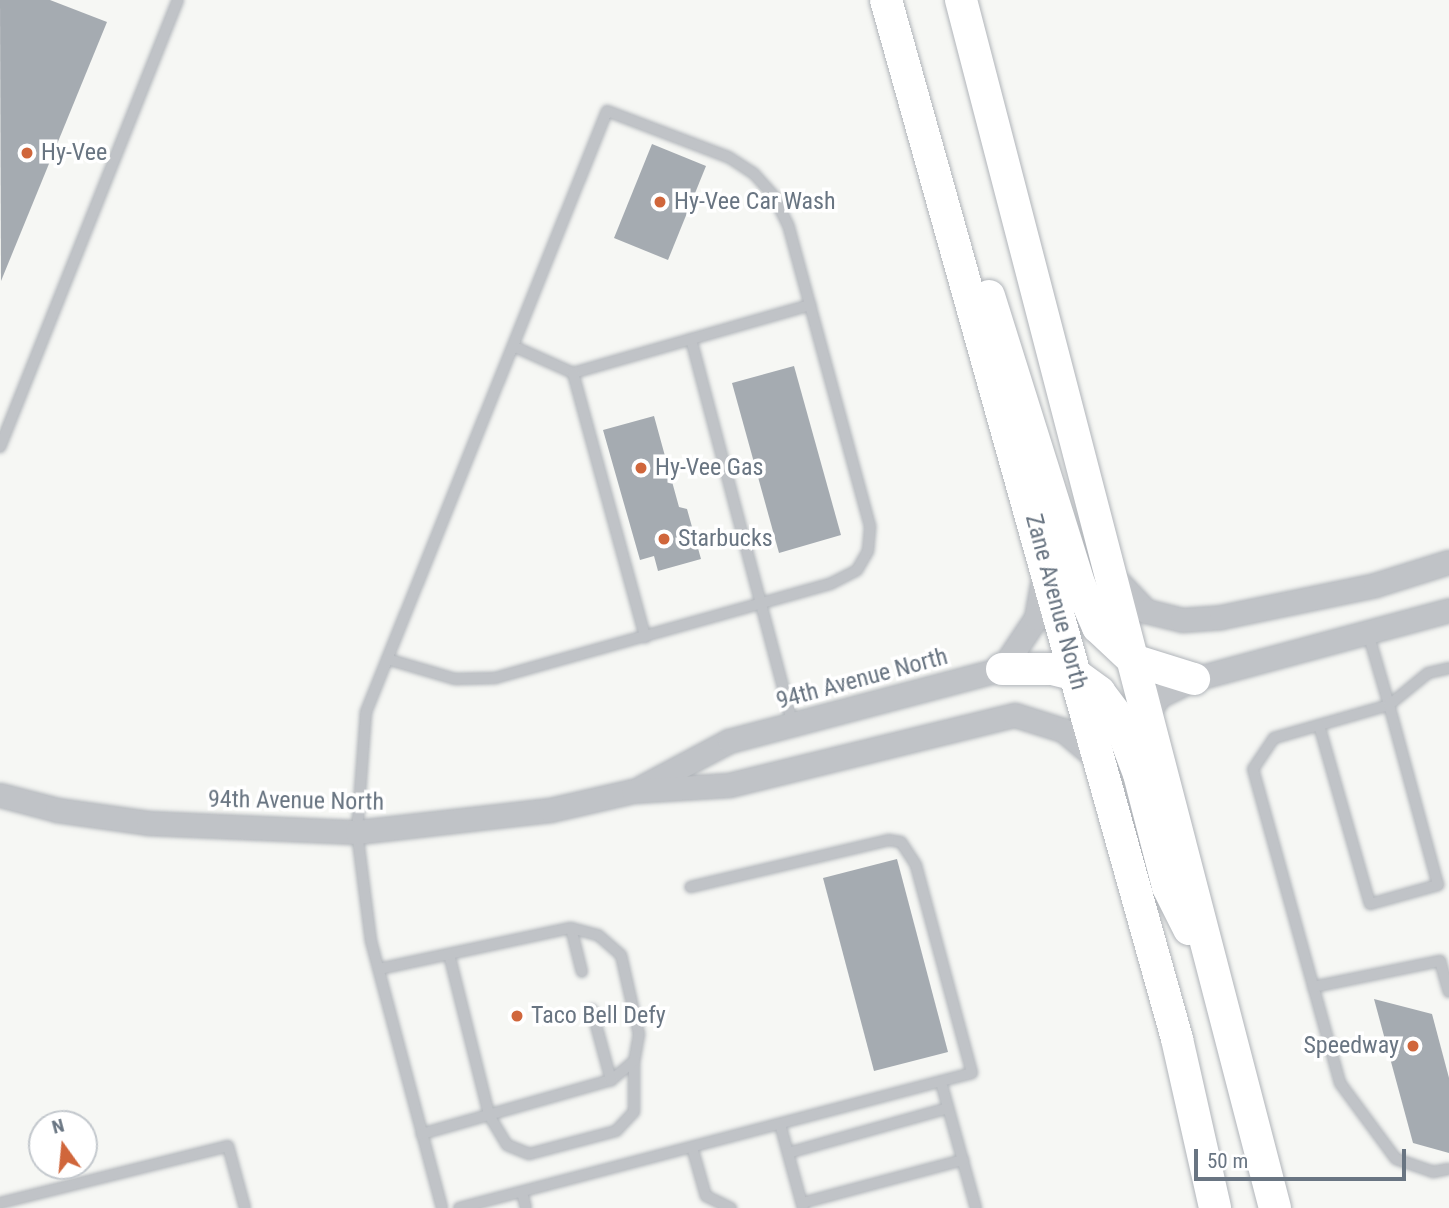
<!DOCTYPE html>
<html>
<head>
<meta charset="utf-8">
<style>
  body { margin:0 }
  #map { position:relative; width:1449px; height:1208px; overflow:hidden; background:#f6f7f4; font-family:"Roboto Condensed",sans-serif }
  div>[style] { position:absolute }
  .building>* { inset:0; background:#a5abb1 }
  .roads { filter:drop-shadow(0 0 2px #b1b5ba) drop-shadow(0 0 2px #b1b5ba) }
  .lane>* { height:10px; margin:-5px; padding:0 5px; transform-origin:5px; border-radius:5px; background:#c0c3c7 }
  .street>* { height:23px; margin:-11.5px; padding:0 11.5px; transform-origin:11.5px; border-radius:11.5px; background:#c0c3c7 }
  .secondary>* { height:32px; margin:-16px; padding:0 16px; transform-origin:16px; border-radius:16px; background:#fff }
  .dots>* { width:19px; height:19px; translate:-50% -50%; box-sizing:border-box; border:4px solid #fff; border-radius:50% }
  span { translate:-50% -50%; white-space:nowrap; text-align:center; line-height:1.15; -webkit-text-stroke:7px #fff; paint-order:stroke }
  .poi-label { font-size:24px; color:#697582 }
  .left { translate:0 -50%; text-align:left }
  .right { translate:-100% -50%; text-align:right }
  .street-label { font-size:24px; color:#697582 }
  .north { position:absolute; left:28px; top:1110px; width:70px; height:70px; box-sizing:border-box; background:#fff; border:2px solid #c3c8cd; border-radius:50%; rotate:345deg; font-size:19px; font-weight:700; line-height:28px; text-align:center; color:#697582 }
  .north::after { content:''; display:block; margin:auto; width:24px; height:32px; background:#d0663b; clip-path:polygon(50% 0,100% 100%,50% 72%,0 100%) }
  .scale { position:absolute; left:1194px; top:1149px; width:212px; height:32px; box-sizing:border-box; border:4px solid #697582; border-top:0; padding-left:9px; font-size:21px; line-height:24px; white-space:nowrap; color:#697582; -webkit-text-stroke:5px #fff; paint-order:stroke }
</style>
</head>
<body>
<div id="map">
  <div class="building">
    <div style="clip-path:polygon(0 0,50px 0,107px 22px,1px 281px)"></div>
    <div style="clip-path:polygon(652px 144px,706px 166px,668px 260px,614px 238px)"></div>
    <div style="clip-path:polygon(794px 366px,841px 535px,779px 553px,732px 383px)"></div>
    <div style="clip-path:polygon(654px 416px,679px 507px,687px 509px,701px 559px,658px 571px,654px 556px,640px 560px,603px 430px)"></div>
    <div style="clip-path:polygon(897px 859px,948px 1052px,874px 1071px,823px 878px)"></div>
    <div style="clip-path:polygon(1374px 999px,1432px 1014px,1449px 1078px,1449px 1153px,1413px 1143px)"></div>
  </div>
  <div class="roads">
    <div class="lane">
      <div style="left:691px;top:339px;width:398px;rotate:75.2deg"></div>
      <div style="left:513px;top:346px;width:66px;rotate:24.2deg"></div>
      <div style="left:573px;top:373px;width:247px;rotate:-16deg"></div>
      <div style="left:573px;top:373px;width:274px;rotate:74.7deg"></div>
      <div style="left:0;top:447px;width:481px;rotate:-68.3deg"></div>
      <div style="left:1368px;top:633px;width:75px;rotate:73.7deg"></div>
      <div style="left:1389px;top:705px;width:120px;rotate:164deg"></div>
      <div style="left:1274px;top:738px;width:37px;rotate:124deg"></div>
      <div style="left:1253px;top:769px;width:326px;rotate:74.5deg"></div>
      <div style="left:1340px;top:1083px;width:94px;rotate:53.6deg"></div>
      <div style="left:1396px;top:1159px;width:39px;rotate:19deg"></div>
      <div style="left:1433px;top:1172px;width:16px;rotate:-11deg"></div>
      <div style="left:387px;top:659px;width:71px;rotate:16.4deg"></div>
      <div style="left:455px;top:679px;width:40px;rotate:-1.4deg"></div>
      <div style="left:495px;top:678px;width:348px;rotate:-15.7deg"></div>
      <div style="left:830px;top:584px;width:30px;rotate:-27deg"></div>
      <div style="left:857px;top:570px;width:22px;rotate:-60deg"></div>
      <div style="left:868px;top:551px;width:25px;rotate:-85deg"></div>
      <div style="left:870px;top:526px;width:312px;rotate:-105.2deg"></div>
      <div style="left:788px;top:225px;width:32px;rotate:-116deg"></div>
      <div style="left:774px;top:196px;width:31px;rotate:-132deg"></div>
      <div style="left:753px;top:173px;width:30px;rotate:-147deg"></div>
      <div style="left:728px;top:157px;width:129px;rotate:-159.2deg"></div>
      <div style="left:607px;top:111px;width:648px;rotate:111.85deg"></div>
      <div style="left:366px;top:712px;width:120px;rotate:94.3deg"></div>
      <div style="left:357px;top:832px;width:110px;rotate:82.7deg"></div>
      <div style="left:371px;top:941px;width:276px;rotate:75.1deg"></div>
      <div style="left:1319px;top:725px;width:186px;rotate:74.1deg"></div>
      <div style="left:1370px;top:904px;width:71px;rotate:-15.6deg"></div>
      <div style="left:1438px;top:885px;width:187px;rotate:-105.2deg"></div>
      <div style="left:1389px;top:705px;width:50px;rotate:-39.4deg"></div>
      <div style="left:1428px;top:673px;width:22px;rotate:-13deg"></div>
      <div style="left:571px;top:928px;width:45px;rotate:76deg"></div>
      <div style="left:449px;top:954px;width:166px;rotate:76deg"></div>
      <div style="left:489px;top:1115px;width:35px;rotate:59deg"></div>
      <div style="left:507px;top:1145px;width:24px;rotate:22deg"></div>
      <div style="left:529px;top:1154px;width:90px;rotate:-14.8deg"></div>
      <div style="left:616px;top:1131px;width:26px;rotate:-47deg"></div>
      <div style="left:634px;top:1112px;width:51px;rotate:-90deg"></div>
      <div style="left:379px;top:969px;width:196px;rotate:-12.1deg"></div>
      <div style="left:571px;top:928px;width:28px;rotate:15deg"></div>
      <div style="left:598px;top:935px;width:30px;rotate:41deg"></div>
      <div style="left:621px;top:955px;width:81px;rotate:77.2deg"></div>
      <div style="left:639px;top:1034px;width:27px;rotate:100deg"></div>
      <div style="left:634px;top:1061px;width:30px;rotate:140deg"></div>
      <div style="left:611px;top:1080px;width:197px;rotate:164.1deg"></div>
      <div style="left:1313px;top:987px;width:130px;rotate:-11.6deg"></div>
      <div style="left:1440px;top:961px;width:32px;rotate:74deg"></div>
      <div style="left:592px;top:1010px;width:73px;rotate:74.8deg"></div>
      <div style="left:941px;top:1082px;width:131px;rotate:74.5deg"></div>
      <div style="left:780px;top:1124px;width:87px;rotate:74.7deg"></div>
      <div style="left:692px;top:1147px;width:51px;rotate:74.1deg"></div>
      <div style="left:706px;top:1196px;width:28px;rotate:26deg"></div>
      <div style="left:788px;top:1153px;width:166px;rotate:-15.7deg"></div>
      <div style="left:522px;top:1192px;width:16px;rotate:76deg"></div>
      <div style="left:0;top:1203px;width:235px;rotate:-14deg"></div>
      <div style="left:228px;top:1146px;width:64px;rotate:74.7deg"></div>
      <div style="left:802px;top:1203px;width:167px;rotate:-15deg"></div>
      <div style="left:459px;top:1208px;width:530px;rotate:-14.74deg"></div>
      <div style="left:972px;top:1073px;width:215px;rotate:-105.1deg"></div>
      <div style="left:916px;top:865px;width:27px;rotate:-123deg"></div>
      <div style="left:901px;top:842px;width:12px;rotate:-171deg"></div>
      <div style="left:889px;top:840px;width:204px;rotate:166.7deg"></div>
    </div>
    <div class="street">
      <div style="left:1111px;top:574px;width:51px;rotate:46.6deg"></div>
      <div style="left:1146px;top:611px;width:37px;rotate:14deg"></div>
      <div style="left:1182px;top:620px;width:39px;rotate:-4deg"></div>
      <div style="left:1221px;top:617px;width:157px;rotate:-11.7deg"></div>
      <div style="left:1375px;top:585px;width:77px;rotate:-17.3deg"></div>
      <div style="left:1147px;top:715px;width:22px;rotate:-58deg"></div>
      <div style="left:1159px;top:696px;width:39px;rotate:-26deg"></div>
      <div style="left:1194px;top:679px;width:264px;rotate:-15.1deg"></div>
      <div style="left:642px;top:787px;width:98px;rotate:-27.9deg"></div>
      <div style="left:729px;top:741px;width:282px;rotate:-14.8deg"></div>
      <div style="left:1002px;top:669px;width:61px;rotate:-56.3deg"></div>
      <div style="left:1036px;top:618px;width:46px;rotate:-79.9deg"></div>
      <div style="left:0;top:795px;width:59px;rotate:14.7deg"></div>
      <div style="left:57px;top:810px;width:92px;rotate:8.1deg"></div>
      <div style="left:148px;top:823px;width:209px;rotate:2.5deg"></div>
      <div style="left:357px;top:832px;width:194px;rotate:-6.5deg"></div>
      <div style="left:550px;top:810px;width:85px;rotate:-12.9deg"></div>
      <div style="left:633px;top:791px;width:96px;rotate:-3.6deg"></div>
      <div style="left:729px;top:785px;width:294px;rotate:-13.8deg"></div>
      <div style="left:1015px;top:715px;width:50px;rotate:17.4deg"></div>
      <div style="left:1063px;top:730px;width:48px;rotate:40deg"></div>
    </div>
    <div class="secondary">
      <div style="left:886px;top:0;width:1079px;rotate:74.35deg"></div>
      <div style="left:1177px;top:1039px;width:173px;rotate:77.3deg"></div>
      <div style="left:961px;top:0;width:1248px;rotate:75.43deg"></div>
      <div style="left:989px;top:296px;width:304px;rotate:72.6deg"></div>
      <div style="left:1080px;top:586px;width:45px;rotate:66.3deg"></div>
      <div style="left:1098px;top:627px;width:48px;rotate:43.3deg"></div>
      <div style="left:1133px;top:660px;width:64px;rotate:17.3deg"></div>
      <div style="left:1002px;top:669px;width:50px"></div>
      <div style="left:1052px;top:669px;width:25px;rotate:14deg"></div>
      <div style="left:1076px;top:675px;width:29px;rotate:36deg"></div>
      <div style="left:1099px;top:692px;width:30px;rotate:53deg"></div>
      <div style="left:1117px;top:716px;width:62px;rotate:69.2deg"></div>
      <div style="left:1139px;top:774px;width:117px;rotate:75.6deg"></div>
      <div style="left:1168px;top:887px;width:47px;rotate:63.4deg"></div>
    </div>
  </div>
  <div class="dots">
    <div style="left:27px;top:153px;background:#d0663b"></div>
    <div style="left:660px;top:202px;background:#d0663b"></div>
    <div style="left:641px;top:468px;background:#d0663b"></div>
    <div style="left:664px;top:539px;background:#d0663b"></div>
    <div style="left:517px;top:1016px;background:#d0663b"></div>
    <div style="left:1413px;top:1046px;background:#d0663b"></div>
  </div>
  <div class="poi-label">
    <span class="left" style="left:41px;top:153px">Hy-Vee</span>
    <span class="left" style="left:674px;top:202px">Hy-Vee Car Wash</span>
    <span class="left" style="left:655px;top:468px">Hy-Vee Gas</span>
    <span class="left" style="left:678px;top:539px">Starbucks</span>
    <span class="left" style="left:531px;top:1016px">Taco Bell Defy</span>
    <span class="right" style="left:1399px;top:1046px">Speedway</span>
  </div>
  <div class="street-label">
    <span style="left:1056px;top:602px;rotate:75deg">Zane Avenue North</span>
    <span style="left:862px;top:679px;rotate:-15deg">94th Avenue North</span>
    <span style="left:296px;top:801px;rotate:1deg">94th Avenue North</span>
  </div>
  <div class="north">N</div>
  <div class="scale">50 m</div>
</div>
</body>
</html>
